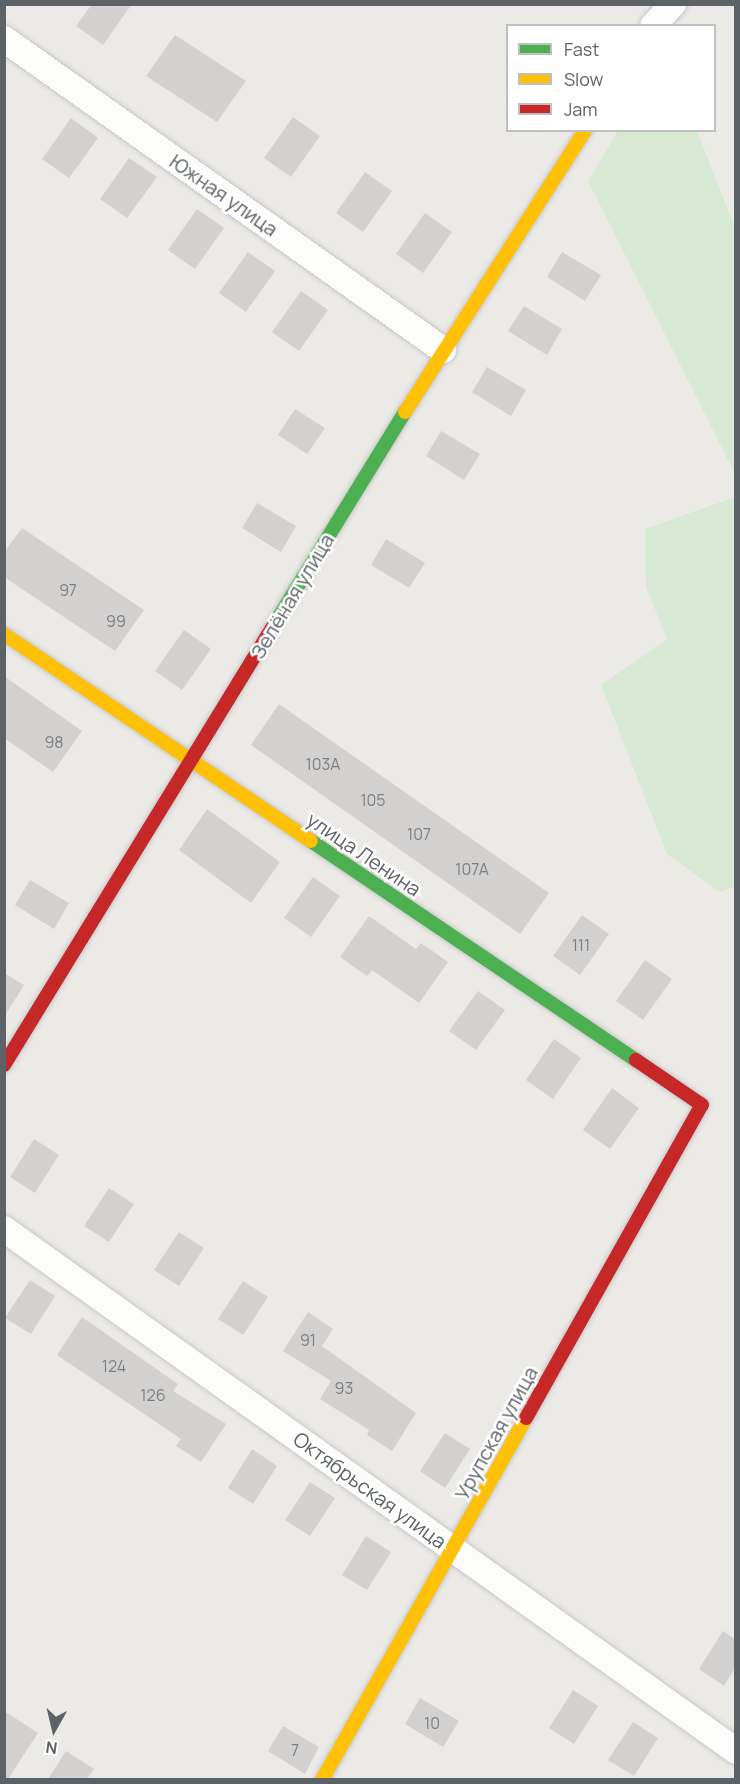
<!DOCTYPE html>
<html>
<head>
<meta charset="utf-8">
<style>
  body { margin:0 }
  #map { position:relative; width:740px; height:1784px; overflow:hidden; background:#eceae7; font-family:Manrope,sans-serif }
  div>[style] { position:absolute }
  .green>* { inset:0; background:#d7e9d2 }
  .building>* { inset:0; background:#d3d1d0 }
  .roads { filter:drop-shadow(0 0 2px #c8c8c8) drop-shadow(0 0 2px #c8c8c8) }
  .street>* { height:26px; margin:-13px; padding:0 13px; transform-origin:13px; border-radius:13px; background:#fcfcfb }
  .fast>* { height:14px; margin:-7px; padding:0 7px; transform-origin:7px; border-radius:7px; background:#4caf50 }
  .slow>* { height:14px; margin:-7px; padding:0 7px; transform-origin:7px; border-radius:7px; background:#ffc107 }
  .jam>* { height:14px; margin:-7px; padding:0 7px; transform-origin:7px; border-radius:7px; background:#c62828 }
  span { translate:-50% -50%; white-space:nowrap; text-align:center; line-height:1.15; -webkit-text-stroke:5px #fff; paint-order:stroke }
  .number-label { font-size:16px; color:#7b7f82 }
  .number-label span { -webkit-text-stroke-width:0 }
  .street-label { font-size:20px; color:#5c6266 }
  .frame { position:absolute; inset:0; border:6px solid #5c6266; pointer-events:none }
  .legend { position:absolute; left:506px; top:24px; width:210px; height:108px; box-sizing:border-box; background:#fff; border:2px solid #bec0c2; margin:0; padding:8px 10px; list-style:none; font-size:18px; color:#5c6266 }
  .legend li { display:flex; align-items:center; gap:12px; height:30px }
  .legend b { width:30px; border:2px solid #bec0c2 }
  .north { position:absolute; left:24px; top:1700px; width:60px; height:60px; -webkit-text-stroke:4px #fff; paint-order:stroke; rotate:188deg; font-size:16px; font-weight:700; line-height:24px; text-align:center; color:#5c6266 }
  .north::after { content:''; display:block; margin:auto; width:21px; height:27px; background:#5c6266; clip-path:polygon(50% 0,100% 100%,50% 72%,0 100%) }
</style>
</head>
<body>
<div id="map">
  <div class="green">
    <div style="clip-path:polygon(618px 131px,697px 131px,735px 228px,735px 474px,588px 181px)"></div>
    <div style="clip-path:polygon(735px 497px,736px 886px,720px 892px,667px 854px,601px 685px,667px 639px,646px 587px,645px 529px)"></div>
  </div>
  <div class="building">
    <div style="clip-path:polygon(92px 4px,132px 4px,103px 45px,76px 26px)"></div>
    <div style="clip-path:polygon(175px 35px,246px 81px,217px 122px,146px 76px)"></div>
    <div style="clip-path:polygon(293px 117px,320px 136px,291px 177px,264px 158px)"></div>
    <div style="clip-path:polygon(71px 118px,98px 138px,69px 178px,42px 159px)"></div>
    <div style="clip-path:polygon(129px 158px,157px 177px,127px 218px,100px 199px)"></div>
    <div style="clip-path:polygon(365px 172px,392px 191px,363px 232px,336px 213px)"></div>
    <div style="clip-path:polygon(197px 209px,224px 228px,195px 269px,168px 250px)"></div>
    <div style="clip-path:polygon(425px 213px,452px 232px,423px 273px,396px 254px)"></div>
    <div style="clip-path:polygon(248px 252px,275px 271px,246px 312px,219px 293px)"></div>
    <div style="clip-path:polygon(562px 252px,601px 275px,585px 301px,547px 277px)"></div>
    <div style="clip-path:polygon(301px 291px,328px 310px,299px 351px,272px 332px)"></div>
    <div style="clip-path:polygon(524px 306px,562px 329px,547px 355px,508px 331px)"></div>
    <div style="clip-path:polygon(487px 367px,526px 390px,511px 416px,472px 392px)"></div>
    <div style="clip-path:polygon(295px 409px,325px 428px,307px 454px,278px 435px)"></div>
    <div style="clip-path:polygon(441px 431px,480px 454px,464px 480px,426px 456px)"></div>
    <div style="clip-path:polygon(257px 503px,296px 526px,281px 552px,242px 528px)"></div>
    <div style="clip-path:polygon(22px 528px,144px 610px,115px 651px,4px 577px,4px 552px)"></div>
    <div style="clip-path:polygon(386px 539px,425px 563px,409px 588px,371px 565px)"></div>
    <div style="clip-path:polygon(184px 630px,211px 649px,182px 690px,155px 671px)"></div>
    <div style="clip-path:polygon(4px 676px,82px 731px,53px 772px,4px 738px)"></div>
    <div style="clip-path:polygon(279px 704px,549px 893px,520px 934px,251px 745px)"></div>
    <div style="clip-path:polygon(207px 809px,280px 862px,251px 903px,179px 850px)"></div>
    <div style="clip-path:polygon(313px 877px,340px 896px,311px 937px,284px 918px)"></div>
    <div style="clip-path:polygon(30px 880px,69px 903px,54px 929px,15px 905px)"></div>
    <div style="clip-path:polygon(582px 915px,609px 934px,580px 975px,553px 956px)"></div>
    <div style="clip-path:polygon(369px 916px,416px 949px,421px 943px,448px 962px,419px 1003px,372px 970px,367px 976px,340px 957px)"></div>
    <div style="clip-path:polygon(645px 960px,672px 979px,643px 1020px,616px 1001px)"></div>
    <div style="clip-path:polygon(4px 973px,24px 985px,4px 1017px)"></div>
    <div style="clip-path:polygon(478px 991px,505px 1010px,476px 1050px,449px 1031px)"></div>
    <div style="clip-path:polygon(554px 1039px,581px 1058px,553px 1099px,526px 1080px)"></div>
    <div style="clip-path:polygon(612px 1088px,639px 1108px,610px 1149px,583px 1130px)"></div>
    <div style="clip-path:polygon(34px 1139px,59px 1155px,35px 1193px,10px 1177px)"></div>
    <div style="clip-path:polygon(109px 1188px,134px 1204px,109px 1242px,84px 1226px)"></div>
    <div style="clip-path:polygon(179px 1232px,204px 1248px,179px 1286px,154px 1270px)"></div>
    <div style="clip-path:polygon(30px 1280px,55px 1296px,31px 1334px,5px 1318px)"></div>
    <div style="clip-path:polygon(243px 1281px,268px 1297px,243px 1335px,218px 1319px)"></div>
    <div style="clip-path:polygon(308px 1312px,333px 1329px,322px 1346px,416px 1413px,392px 1451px,367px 1435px,369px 1430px,320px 1399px,331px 1381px,283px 1351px)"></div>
    <div style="clip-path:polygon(82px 1317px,178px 1384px,173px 1391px,226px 1424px,201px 1462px,176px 1446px,181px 1439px,57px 1355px)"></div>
    <div style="clip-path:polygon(445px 1433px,470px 1449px,445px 1488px,420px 1471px)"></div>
    <div style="clip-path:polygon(252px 1449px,277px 1466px,253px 1504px,228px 1488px)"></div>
    <div style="clip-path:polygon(310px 1482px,335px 1498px,310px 1536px,285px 1520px)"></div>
    <div style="clip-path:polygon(366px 1536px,391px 1552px,367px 1590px,342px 1575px)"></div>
    <div style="clip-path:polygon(723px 1631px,735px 1639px,735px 1668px,724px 1686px,699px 1669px)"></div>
    <div style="clip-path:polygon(573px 1690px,598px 1706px,574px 1744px,549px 1728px)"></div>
    <div style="clip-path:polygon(420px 1698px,459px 1721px,443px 1747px,405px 1724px)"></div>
    <div style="clip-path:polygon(4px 1711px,38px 1733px,8px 1779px,4px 1779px)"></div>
    <div style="clip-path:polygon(633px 1722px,658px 1738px,634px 1776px,608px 1760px)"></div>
    <div style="clip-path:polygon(283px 1726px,319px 1747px,305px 1774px,268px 1751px)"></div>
    <div style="clip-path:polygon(66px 1751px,94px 1769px,87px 1779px,48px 1779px)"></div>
  </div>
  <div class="roads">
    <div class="street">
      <div style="left:653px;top:26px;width:30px;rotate:-48deg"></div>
      <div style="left:4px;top:39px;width:538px;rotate:35.31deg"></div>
      <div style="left:4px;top:1229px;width:899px;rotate:35.49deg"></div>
    </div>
    <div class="fast">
      <div style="left:272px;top:628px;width:254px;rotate:-58.4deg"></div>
      <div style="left:311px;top:841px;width:392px;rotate:34deg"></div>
    </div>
    <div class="slow">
      <div style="left:405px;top:412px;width:335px;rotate:-57.4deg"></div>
      <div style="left:4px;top:634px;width:370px;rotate:34deg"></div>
      <div style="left:322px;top:1780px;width:416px;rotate:-60.6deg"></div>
    </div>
    <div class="jam">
      <div style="left:4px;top:1065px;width:513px;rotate:-58.48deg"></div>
      <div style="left:526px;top:1418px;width:359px;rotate:-60.7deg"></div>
      <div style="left:702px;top:1105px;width:80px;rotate:-145.7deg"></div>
    </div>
  </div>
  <div class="number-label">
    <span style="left:68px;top:590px">97</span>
    <span style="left:116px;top:621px">99</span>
    <span style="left:54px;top:742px">98</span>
    <span style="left:323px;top:764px">103А</span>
    <span style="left:373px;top:800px">105</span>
    <span style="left:419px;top:834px">107</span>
    <span style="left:472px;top:869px">107А</span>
    <span style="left:581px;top:945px">111</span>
    <span style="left:308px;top:1340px">91</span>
    <span style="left:114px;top:1366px">124</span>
    <span style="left:344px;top:1388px">93</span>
    <span style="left:153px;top:1395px">126</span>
    <span style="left:432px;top:1723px">10</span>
    <span style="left:295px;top:1750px">7</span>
  </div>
  <div class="street-label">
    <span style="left:224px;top:195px;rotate:35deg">Южная улица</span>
    <span style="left:292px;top:596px;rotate:-59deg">Зелёная улица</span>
    <span style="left:364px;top:854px;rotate:34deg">улица Ленина</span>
    <span style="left:496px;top:1433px;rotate:-61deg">Урупская улица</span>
    <span style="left:370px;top:1490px;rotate:36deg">Октябрьская улица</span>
  </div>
  <div class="frame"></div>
  <ul class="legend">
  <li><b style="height:8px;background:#4caf50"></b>Fast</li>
  <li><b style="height:8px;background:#ffc107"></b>Slow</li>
  <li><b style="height:8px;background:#c62828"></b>Jam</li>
  </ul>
  <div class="north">N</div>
</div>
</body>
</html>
